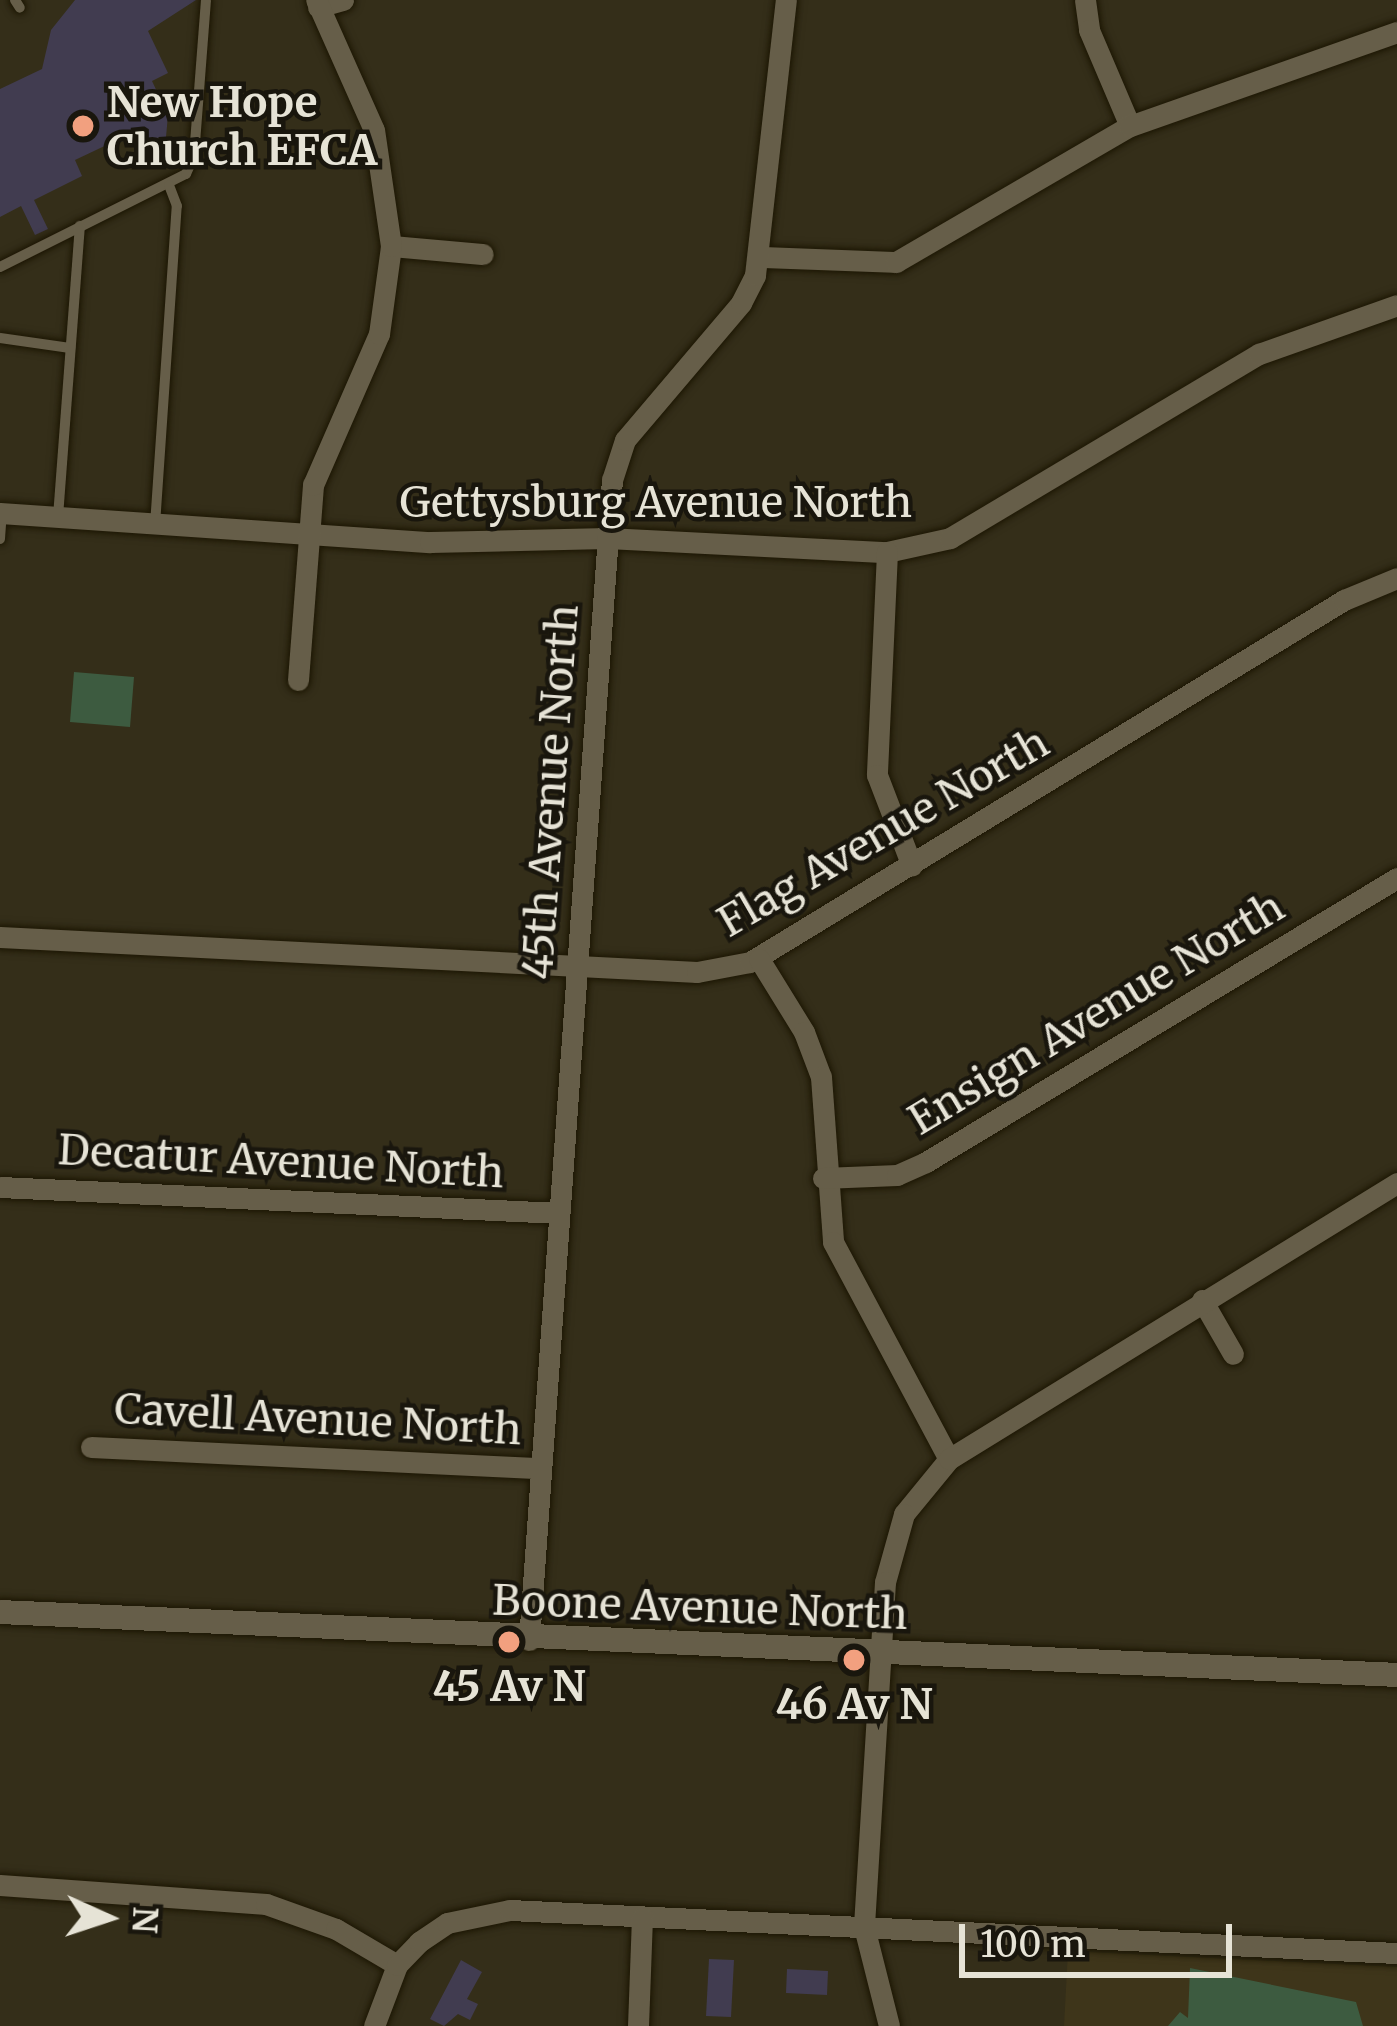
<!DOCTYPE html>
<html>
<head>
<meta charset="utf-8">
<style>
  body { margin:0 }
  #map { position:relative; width:1397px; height:2026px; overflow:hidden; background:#342e19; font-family:Merriweather,serif }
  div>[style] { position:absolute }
  .built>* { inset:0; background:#3e351a }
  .green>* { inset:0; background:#3d5b40 }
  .building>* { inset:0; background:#413c50 }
  .roads { filter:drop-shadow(0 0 3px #1c1603) drop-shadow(0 0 3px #1c1603) }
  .service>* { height:10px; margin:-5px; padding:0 5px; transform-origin:5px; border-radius:5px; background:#665e49 }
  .minor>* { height:21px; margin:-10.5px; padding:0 10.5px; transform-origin:10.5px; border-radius:10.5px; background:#665e49 }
  .tertiary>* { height:24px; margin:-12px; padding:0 12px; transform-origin:12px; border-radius:12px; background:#665e49 }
  .dots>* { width:33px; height:33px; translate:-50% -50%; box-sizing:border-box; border:6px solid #19160d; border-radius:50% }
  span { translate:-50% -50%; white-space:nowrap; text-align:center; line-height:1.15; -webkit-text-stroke:9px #19160d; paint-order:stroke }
  .poi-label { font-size:42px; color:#e6e3d6; font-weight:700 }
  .left { translate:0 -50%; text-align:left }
  .street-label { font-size:42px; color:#e6e3d6 }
  .north { position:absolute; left:48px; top:1858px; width:120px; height:120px; -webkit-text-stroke:9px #19160d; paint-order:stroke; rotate:93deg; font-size:33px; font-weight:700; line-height:48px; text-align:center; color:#e6e3d6 }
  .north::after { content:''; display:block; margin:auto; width:42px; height:54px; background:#e6e3d6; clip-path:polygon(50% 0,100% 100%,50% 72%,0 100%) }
  .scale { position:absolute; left:959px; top:1924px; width:273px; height:54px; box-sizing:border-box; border:6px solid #e6e3d6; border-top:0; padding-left:15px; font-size:36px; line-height:42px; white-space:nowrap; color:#e6e3d6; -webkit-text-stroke:9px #19160d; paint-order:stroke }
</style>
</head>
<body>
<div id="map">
  <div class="built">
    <div style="clip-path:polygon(1068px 1951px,1397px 1967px,1397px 2026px,1064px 2026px)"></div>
  </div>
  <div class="green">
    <div style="clip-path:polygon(74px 672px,134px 677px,130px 727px,70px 722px)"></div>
    <div style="clip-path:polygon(1190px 1968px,1356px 2002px,1363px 2026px,1168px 2026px,1180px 2012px,1188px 2018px)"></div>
  </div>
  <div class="building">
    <div style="clip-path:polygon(75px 0,196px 0,148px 31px,168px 73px,152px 81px,168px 115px,166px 137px,113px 142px,75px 160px,82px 176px,34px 200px,48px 229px,35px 235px,21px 206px,0 217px,0 89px,42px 69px,51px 30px)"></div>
    <div style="clip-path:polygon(709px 1959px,734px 1960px,731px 2017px,706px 2016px)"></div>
    <div style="clip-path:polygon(461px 1960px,482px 1972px,467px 1999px,478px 2004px,470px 2020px,458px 2014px,444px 2026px,430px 2019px)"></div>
    <div style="clip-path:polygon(787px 1969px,828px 1971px,827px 1995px,786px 1993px)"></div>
  </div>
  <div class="roads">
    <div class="service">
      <div style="left:15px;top:0;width:9px;rotate:58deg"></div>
      <div style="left:0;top:267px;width:208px;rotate:-26.6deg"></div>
      <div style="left:186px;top:174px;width:20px;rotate:-66deg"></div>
      <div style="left:194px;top:156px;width:156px;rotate:-85.6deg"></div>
      <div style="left:0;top:338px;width:71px;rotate:8.1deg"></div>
      <div style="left:58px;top:517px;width:292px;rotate:-85.7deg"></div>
      <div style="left:155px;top:525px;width:320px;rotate:-86.1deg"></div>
      <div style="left:177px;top:206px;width:22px;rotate:-111deg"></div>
      <div style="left:0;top:539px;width:26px;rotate:-86deg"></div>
    </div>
    <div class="minor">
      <div style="left:1085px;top:0;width:30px;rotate:82deg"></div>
      <div style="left:1089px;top:30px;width:104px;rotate:66.9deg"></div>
      <div style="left:318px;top:7px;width:26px;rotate:-16deg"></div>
      <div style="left:391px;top:246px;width:92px;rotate:5deg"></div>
      <div style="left:760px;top:257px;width:136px;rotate:2.1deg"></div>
      <div style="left:896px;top:262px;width:271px;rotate:-30.2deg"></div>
      <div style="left:1130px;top:126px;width:283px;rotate:-19.4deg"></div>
      <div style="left:0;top:513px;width:431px;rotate:3.9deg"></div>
      <div style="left:430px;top:542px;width:177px;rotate:-1.3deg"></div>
      <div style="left:607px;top:538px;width:280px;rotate:2.9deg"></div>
      <div style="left:887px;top:552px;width:65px;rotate:-12.5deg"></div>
      <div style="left:950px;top:538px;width:360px;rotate:-30.8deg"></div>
      <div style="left:1259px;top:354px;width:146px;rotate:-19.5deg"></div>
      <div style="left:887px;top:552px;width:223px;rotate:92.6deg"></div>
      <div style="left:877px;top:775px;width:97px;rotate:69deg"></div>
      <div style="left:298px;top:680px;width:196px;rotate:-85.6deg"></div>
      <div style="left:313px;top:485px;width:165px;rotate:-66.4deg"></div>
      <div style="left:379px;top:334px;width:89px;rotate:-82.2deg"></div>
      <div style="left:391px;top:246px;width:117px;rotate:-98.3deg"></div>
      <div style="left:374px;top:130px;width:142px;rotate:-114deg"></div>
      <div style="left:0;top:937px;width:698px;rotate:2.87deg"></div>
      <div style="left:697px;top:972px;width:54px;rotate:-10.7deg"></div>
      <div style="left:750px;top:962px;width:696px;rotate:-31.36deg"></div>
      <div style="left:1344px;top:600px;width:57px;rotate:-22.5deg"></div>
      <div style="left:759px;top:959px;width:86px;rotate:58.3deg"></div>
      <div style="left:804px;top:1032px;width:48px;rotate:69.3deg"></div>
      <div style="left:821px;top:1077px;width:165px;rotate:85.8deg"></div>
      <div style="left:833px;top:1242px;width:246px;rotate:61.9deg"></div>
      <div style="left:949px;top:1459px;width:71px;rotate:129.3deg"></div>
      <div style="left:904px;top:1514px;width:71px;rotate:105.6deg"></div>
      <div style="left:885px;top:1582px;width:346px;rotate:93.5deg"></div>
      <div style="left:864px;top:1927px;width:102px;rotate:75.8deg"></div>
      <div style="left:823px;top:1178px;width:74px;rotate:-2.3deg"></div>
      <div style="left:897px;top:1175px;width:32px;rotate:-24deg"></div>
      <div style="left:926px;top:1162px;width:550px;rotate:-31.09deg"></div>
      <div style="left:0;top:1187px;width:560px;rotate:2.66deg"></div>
      <div style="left:1202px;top:1300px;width:62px;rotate:60.1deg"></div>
      <div style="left:91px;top:1447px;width:450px;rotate:2.7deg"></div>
      <div style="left:949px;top:1459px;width:526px;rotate:-31.64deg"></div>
      <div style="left:529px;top:1640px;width:1163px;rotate:-85.91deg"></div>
      <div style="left:612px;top:480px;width:42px;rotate:-72deg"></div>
      <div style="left:625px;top:440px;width:180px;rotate:-49.7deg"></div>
      <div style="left:741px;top:303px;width:31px;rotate:-63deg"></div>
      <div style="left:755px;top:275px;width:277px;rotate:-83.6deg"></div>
      <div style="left:0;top:1885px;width:267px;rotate:4.1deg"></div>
      <div style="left:266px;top:1904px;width:74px;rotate:19.7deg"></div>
      <div style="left:336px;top:1929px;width:71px;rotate:30.5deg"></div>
      <div style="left:374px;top:2026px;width:65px;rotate:-69.3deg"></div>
      <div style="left:397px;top:1965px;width:32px;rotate:-46deg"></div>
      <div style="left:419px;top:1942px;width:34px;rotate:-34deg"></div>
      <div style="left:447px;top:1923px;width:64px;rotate:-11.7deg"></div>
      <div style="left:510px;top:1910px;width:888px;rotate:2.78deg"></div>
      <div style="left:638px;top:2026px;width:108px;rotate:-87.9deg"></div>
    </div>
    <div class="tertiary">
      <div style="left:0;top:1612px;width:1398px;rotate:2.58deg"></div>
    </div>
  </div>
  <div class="dots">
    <div style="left:83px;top:126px;background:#f2a07f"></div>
    <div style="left:509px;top:1642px;background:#f2a07f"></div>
    <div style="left:854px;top:1660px;background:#f2a07f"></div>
  </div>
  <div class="poi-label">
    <span class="left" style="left:107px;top:126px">New Hope<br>Church EFCA</span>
    <span style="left:509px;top:1686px">45 Av N</span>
    <span style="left:854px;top:1704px">46 Av N</span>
  </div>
  <div class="street-label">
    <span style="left:656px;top:502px">Gettysburg Avenue North</span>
    <span style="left:550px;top:792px;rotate:-86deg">45th Avenue North</span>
    <span style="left:883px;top:832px;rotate:-30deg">Flag Avenue North</span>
    <span style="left:1096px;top:1013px;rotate:-31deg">Ensign Avenue North</span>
    <span style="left:281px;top:1161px;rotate:3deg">Decatur Avenue North</span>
    <span style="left:318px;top:1419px;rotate:3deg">Cavell Avenue North</span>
    <span style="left:700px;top:1607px;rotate:2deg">Boone Avenue North</span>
  </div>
  <div class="north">N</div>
  <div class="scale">100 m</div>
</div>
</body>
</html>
